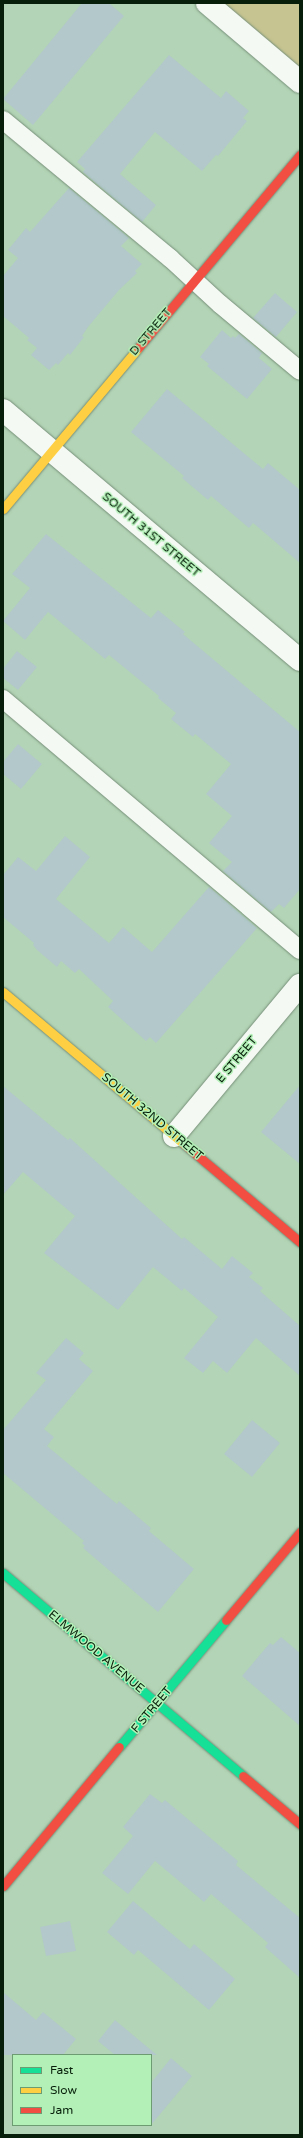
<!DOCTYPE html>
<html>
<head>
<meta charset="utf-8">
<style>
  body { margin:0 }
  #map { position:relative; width:303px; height:2138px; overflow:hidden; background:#b3d4b6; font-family:"Varela Round",sans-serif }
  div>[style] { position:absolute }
  .green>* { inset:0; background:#c6c491 }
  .building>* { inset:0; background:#b2c8ca }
  .roads { filter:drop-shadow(0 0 1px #768f78) drop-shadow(0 0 1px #768f78) }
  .lane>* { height:18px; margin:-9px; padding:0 9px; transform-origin:9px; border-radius:9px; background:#f4f9f4 }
  .street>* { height:22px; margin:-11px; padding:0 11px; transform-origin:11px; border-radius:11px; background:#f4f9f4 }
  .fast>* { height:9px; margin:-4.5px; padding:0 4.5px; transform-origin:4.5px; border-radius:4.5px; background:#16e098 }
  .slow>* { height:9px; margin:-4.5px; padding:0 4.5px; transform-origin:4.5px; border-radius:4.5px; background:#ffcf43 }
  .jam>* { height:9px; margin:-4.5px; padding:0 4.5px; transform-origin:4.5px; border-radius:4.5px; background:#f24e42 }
  span { translate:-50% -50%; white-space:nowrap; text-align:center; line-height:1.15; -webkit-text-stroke:3px #b3f0b7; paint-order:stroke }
  .street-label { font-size:12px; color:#071f0a }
  .frame { position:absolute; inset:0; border:4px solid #071f0a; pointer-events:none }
  .legend { position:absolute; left:12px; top:2054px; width:140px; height:72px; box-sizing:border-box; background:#b3f0b7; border:1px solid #6e9c72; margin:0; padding:5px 7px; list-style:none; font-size:12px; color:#071f0a }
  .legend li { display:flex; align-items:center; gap:8px; height:20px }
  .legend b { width:20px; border:1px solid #6e9c72 }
</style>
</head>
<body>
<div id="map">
  <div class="green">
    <div style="clip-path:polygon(207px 3px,300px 3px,300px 82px)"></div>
  </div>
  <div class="building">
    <div style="clip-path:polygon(82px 3px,109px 3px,124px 16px,33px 125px,3px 99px)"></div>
    <div style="clip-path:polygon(169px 55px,221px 98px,226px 91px,249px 111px,243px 118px,247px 121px,218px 156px,216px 155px,202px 171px,155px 132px,120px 174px,156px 205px,142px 222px,83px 172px,85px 169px,77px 162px)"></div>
    <div style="clip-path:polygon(69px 188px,129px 238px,121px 246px,142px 264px,135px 271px,137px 273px,119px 290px,88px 327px,82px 336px,84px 337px,70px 355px,68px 353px,58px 365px,56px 363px,49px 370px,31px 355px,37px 348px,27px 340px,29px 338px,3px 316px,3px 276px,18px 258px,8px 250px,26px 228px,30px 232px)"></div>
    <div style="clip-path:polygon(275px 293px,297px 312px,276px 337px,253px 318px)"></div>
    <div style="clip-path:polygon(222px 330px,231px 338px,233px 336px,235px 338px,239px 334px,262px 353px,259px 358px,272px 369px,247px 399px,207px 366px,209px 364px,200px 357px)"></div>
    <div style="clip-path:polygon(167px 389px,263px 469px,268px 463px,300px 490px,300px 563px,253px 523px,249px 528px,211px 496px,208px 500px,182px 478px,184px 476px,131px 432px)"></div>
    <div style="clip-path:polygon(46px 534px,151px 618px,158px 610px,185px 632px,183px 634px,300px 732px,300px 889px,284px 908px,279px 904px,271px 912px,223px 871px,232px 862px,209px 843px,232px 816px,206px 794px,231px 764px,195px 734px,193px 737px,171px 719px,176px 713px,158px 698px,159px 696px,109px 655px,105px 659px,48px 612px,25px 640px,3px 621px,30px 588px,12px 574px)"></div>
    <div style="clip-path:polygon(17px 651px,37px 667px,18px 690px,3px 678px,3px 669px)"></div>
    <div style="clip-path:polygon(18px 744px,42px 764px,21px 789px,3px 774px,3px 762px)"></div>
    <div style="clip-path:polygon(65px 836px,90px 857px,56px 899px,109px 943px,123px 927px,152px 952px,209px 887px,257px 928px,156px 1043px,150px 1037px,146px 1041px,108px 1007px,113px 1001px,79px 969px,75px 973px,61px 961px,57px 967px,37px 950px,33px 945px,34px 943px,3px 917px,3px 875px,18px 857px,36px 871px)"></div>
    <div style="clip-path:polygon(300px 1085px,300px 1164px,261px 1132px)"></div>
    <div style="clip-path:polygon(3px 1086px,68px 1140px,70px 1138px,182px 1239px,184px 1237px,222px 1269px,232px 1256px,253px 1273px,249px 1277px,263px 1288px,260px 1291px,300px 1326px,300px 1376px,256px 1338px,227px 1373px,213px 1361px,203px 1373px,184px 1358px,218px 1317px,184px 1288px,182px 1291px,153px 1267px,118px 1310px,44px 1253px,75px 1216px,23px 1172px,3px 1195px)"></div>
    <div style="clip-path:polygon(66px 1338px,84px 1353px,79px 1359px,93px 1371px,44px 1429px,54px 1437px,47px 1446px,117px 1504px,119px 1501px,151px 1528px,149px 1531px,194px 1569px,158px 1612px,83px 1548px,85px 1546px,82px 1543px,84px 1541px,3px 1473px,3px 1430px,46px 1380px,36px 1373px)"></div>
    <div style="clip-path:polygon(252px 1420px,280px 1443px,252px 1477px,224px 1454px)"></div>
    <div style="clip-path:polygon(281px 1637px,300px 1653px,300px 1726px,242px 1676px,270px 1643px,273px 1645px)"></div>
    <div style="clip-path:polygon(150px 1794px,162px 1803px,165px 1800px,238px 1861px,236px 1865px,300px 1918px,300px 1978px,265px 1947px,268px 1943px,211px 1894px,204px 1902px,155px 1861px,128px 1894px,102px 1873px,133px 1836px,123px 1827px)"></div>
    <div style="clip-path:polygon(133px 1901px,190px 1949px,194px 1944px,235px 1979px,209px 2010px,138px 1950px,134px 1955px,107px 1932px)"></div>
    <div style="clip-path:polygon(70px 1921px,76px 1951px,46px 1956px,40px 1927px)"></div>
    <div style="clip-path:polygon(3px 1992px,36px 2020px,43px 2012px,76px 2039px,63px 2055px,3px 2055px)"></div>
    <div style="clip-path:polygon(115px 2020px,157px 2055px,115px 2055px,98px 2041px)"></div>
    <div style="clip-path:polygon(171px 2058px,192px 2076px,151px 2125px,151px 2083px)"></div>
  </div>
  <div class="roads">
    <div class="lane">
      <div style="left:3px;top:120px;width:217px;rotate:39.6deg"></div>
      <div style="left:170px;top:258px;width:68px;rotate:42.6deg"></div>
      <div style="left:220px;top:304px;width:104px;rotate:39.9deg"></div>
      <div style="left:3px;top:699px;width:389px;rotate:40.2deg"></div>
    </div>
    <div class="street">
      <div style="left:207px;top:3px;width:122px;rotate:40.3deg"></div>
      <div style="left:3px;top:410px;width:388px;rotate:40.1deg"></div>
      <div style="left:174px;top:1136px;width:197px;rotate:-50.2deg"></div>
    </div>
    <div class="fast">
      <div style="left:3px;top:1573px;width:314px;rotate:40.2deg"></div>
      <div style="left:119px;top:1747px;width:166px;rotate:-49.9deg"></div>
    </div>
    <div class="slow">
      <div style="left:3px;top:509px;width:210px;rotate:-50deg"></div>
      <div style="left:3px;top:992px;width:236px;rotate:40deg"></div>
    </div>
    <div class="jam">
      <div style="left:138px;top:348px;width:252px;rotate:-50deg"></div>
      <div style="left:184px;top:1144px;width:152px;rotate:40.2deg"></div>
      <div style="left:226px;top:1620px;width:115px;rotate:-49.9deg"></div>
      <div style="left:243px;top:1776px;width:75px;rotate:40.1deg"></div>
      <div style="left:3px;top:1886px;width:181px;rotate:-50.2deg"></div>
    </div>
  </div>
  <div class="street-label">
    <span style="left:151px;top:332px;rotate:-50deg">D STREET</span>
    <span style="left:151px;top:535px;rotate:40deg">SOUTH 31ST STREET</span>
    <span style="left:237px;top:1060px;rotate:-50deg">E STREET</span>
    <span style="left:152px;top:1117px;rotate:40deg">SOUTH 32ND STREET</span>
    <span style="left:96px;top:1652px;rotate:40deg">ELMWOOD AVENUE</span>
    <span style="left:152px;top:1710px;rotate:-50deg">F STREET</span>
  </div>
  <div class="frame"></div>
  <ul class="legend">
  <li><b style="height:5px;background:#16e098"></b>Fast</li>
  <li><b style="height:5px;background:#ffcf43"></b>Slow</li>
  <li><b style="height:5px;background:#f24e42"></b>Jam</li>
  </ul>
</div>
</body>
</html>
